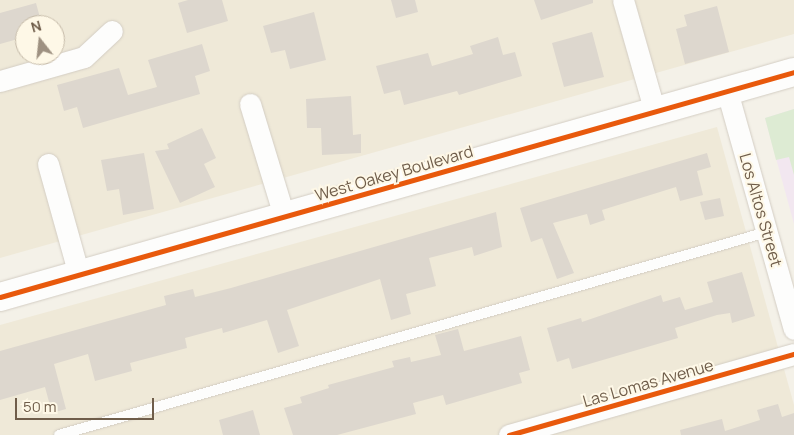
<!DOCTYPE html>
<html>
<head>
<meta charset="utf-8">
<style>
  body { margin:0 }
  #map { position:relative; width:794px; height:435px; overflow:hidden; background:#f4f1e8; font-family:Manrope,sans-serif }
  div>[style] { position:absolute }
  .residential>* { inset:0; background:#efe9d8 }
  .education>* { inset:0; background:#f2e7f0 }
  .green>* { inset:0; background:#ddebd3 }
  .building>* { inset:0; background:#ddd7ce }
  .roads { filter:drop-shadow(0 0 1px #d3cdc3) drop-shadow(0 0 1px #d3cdc3) }
  .service>* { height:10px; margin:-5px; padding:0 5px; transform-origin:5px; border-radius:5px; background:#fdfdfc }
  .minor>* { height:21px; margin:-10.5px; padding:0 10.5px; transform-origin:10.5px; border-radius:10.5px; background:#fdfdfc }
  .secondary>* { height:28px; margin:-14px; padding:0 14px; transform-origin:14px; border-radius:14px; background:#fdfdfc }
  .cycleway>* { height:5px; margin:-2.5px; padding:0 2.5px; transform-origin:2.5px; border-radius:2.5px; background:#e8590c }
  span { translate:-50% -50%; white-space:nowrap; text-align:center; line-height:1.15; -webkit-text-stroke:4px #fef8e7; paint-order:stroke }
  .street-label { font-size:16px; color:#6f5d4a }
  .north { position:absolute; left:15px; top:15px; width:50px; height:50px; box-sizing:border-box; background:#fef8e7; border:1px solid #c5baa8; border-radius:50%; rotate:344deg; font-size:14px; font-weight:700; line-height:20px; text-align:center; color:#6f5d4a }
  .north::after { content:''; display:block; margin:auto; width:18px; height:22px; background:#9e9181; clip-path:polygon(50% 0,100% 100%,50% 72%,0 100%) }
  .scale { position:absolute; left:15px; top:398px; width:139px; height:22px; box-sizing:border-box; border:2px solid #6f5d4a; border-top:0; padding-left:6px; font-size:15px; line-height:18px; white-space:nowrap; color:#6f5d4a; -webkit-text-stroke:4px #fef8e7; paint-order:stroke }
</style>
</head>
<body>
<div id="map">
  <div class="residential">
    <div style="clip-path:polygon(evenodd,0 0,794px 0,794px 34px,0 258px,0 0,25px 25px,55px 25px,55px 55px,25px 55px,25px 25px)"></div>
    <div style="clip-path:polygon(717px 127px,794px 405px,794px 435px,0 435px,0 325px)"></div>
  </div>
  <div class="education">
    <div style="clip-path:polygon(794px 109px,794px 224px,765px 118px)"></div>
  </div>
  <div class="green">
    <div style="clip-path:polygon(794px 109px,794px 175px,789px 157px,776px 160px,765px 118px)"></div>
  </div>
  <div class="building">
    <div style="clip-path:polygon(188px 0,222px 0,228px 21px,187px 33px,178px 3px)"></div>
    <div style="clip-path:polygon(391px 0,415px 0,418px 12px,396px 18px)"></div>
    <div style="clip-path:polygon(534px 0,593px 0,593px 3px,541px 20px)"></div>
    <div style="clip-path:polygon(36px 3px,42px 25px,25px 25px,25px 37px,0 44px,0 13px)"></div>
    <div style="clip-path:polygon(717px 6px,729px 52px,685px 64px,676px 29px,687px 26px,684px 15px)"></div>
    <div style="clip-path:polygon(314px 12px,326px 60px,290px 69px,285px 50px,271px 53px,263px 26px)"></div>
    <div style="clip-path:polygon(592px 32px,604px 77px,564px 87px,552px 43px)"></div>
    <div style="clip-path:polygon(498px 37px,503px 55px,515px 52px,522px 76px,459px 95px,457px 91px,404px 105px,400px 90px,384px 94px,376px 66px,428px 53px,432px 66px,473px 54px,470px 46px)"></div>
    <div style="clip-path:polygon(202px 44px,210px 71px,195px 76px,200px 94px,83px 128px,77px 107px,64px 111px,57px 85px,119px 68px,128px 95px,157px 87px,148px 60px)"></div>
    <div style="clip-path:polygon(351px 96px,353px 135px,361px 134px,361px 153px,322px 155px,321px 128px,307px 128px,306px 99px)"></div>
    <div style="clip-path:polygon(202px 128px,216px 158px,204px 164px,215px 187px,180px 203px,155px 151px,169px 149px,167px 144px)"></div>
    <div style="clip-path:polygon(144px 153px,154px 209px,123px 215px,119px 189px,107px 191px,101px 160px)"></div>
    <div style="clip-path:polygon(707px 153px,711px 167px,697px 171px,703px 195px,680px 201px,676px 187px,602px 210px,605px 220px,590px 225px,587px 214px,553px 223px,574px 273px,557px 279px,542px 238px,531px 242px,520px 208px)"></div>
    <div style="clip-path:polygon(720px 198px,724px 216px,705px 220px,700px 202px)"></div>
    <div style="clip-path:polygon(496px 212px,502px 247px,474px 256px,472px 247px,429px 258px,436px 286px,406px 294px,411px 314px,391px 320px,380px 279px,287px 310px,299px 346px,278px 353px,267px 320px,223px 333px,222px 328px,185px 338px,187px 348px,130px 363px,132px 371px,95px 381px,88px 354px,54px 364px,66px 409px,52px 413px,45px 387px,0 400px,0 351px,166px 305px,164px 296px,193px 289px,195px 297px,231px 288px)"></div>
    <div style="clip-path:polygon(742px 272px,755px 316px,732px 323px,730px 313px,717px 315px,675px 328px,678px 338px,572px 369px,569px 358px,557px 362px,547px 328px,581px 318px,582px 322px,661px 295px,663px 302px,680px 297px,685px 310px,713px 302px,707px 282px)"></div>
    <div style="clip-path:polygon(458px 329px,464px 351px,521px 336px,530px 370px,519px 373px,522px 383px,446px 405px,443px 395px,413px 403px,416px 414px,337px 435px,293px 435px,284px 408px,302px 403px,300px 397px,329px 388px,328px 385px,394px 367px,392px 361px,410px 357px,411px 362px,441px 355px,435px 335px)"></div>
    <div style="clip-path:polygon(778px 404px,782px 417px,794px 413px,794px 435px,681px 435px,680px 430px,722px 419px,725px 431px,760px 420px,757px 410px)"></div>
    <div style="clip-path:polygon(253px 410px,260px 435px,223px 435px,219px 420px)"></div>
  </div>
  <div class="roads">
    <div class="service">
      <div style="left:59px;top:435px;width:737px;rotate:-16deg"></div>
    </div>
    <div class="minor">
      <div style="left:623px;top:0;width:116px;rotate:74.1deg"></div>
      <div style="left:0;top:81px;width:87px;rotate:-15.9deg"></div>
      <div style="left:84px;top:57px;width:38px;rotate:-43deg"></div>
      <div style="left:727px;top:91px;width:247px;rotate:74.3deg"></div>
      <div style="left:250px;top:104px;width:117px;rotate:73.1deg"></div>
      <div style="left:48px;top:164px;width:115px;rotate:74.4deg"></div>
      <div style="left:509px;top:435px;width:296px;rotate:-15.9deg"></div>
    </div>
    <div class="secondary">
      <div style="left:0;top:297px;width:825px;rotate:-15.82deg"></div>
    </div>
  </div>
  <div class="cycleway">
    <div style="left:0;top:297px;width:825px;rotate:-15.82deg"></div>
    <div style="left:509px;top:435px;width:296px;rotate:-15.9deg"></div>
  </div>
  <div class="street-label">
    <span style="left:394px;top:173px;rotate:-16deg">West Oakey Boulevard</span>
    <span style="left:761px;top:210px;rotate:74deg">Los Altos Street</span>
    <span style="left:648px;top:383px;rotate:-16deg">Las Lomas Avenue</span>
  </div>
  <div class="north">N</div>
  <div class="scale">50 m</div>
</div>
</body>
</html>
